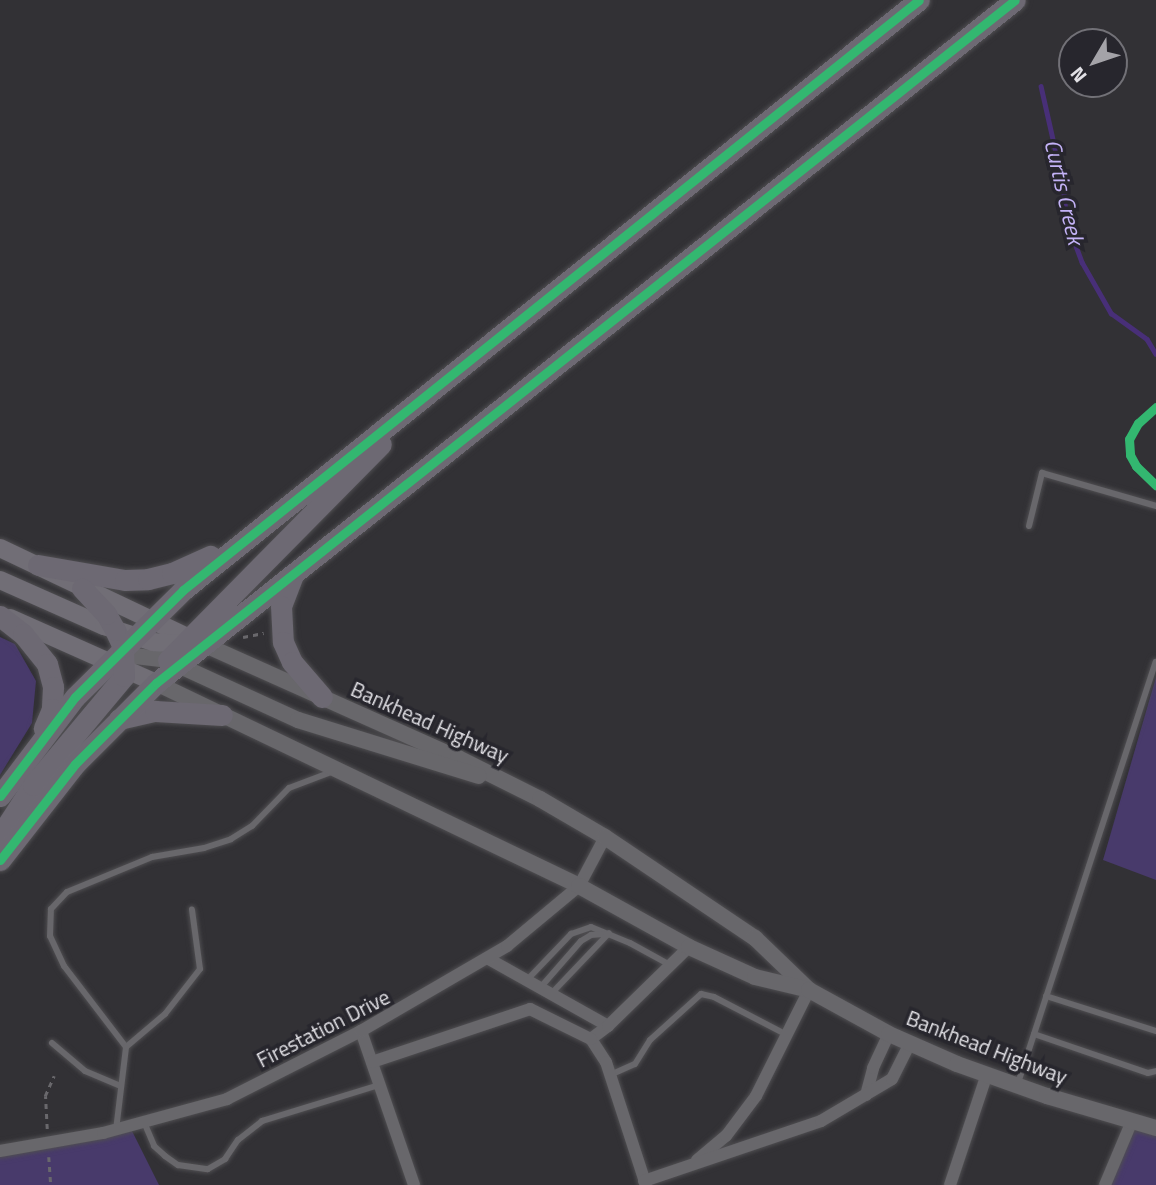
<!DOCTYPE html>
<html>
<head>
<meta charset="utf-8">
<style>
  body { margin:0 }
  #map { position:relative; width:1156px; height:1185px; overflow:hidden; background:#323135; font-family:"Titillium Web",sans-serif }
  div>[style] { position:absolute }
  .green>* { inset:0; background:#483a6b }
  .stream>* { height:4.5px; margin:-2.25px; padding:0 2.25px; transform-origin:2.25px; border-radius:2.25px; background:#482f78 }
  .path>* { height:2.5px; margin-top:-1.25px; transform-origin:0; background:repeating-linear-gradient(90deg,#69686c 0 5px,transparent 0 10px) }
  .roads { filter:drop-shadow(0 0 2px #4f4e51) drop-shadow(0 0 2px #4f4e51) }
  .lane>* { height:6px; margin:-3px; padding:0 3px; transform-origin:3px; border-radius:3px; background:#68676b }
  .street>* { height:12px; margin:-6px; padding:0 6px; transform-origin:6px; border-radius:6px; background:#68676b }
  .secondary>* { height:16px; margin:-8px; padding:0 8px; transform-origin:8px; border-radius:8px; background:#68676b }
  .primary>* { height:18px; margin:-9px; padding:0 9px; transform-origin:9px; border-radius:9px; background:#716e76 }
  .highway>* { height:21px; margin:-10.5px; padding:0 10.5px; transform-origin:10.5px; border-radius:10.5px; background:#6d6973 }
  .cycleway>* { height:9px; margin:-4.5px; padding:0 4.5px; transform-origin:4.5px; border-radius:4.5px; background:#33b770 }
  span { translate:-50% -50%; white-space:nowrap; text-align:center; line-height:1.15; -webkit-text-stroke:7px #27262d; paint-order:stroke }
  .street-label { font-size:21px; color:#e2e1e6 }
  .water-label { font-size:23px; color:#c3b2f6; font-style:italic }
  .north { position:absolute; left:1058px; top:28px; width:70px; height:70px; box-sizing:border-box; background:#27262d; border:2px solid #727177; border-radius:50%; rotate:231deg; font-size:19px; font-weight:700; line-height:28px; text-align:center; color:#e2e1e6 }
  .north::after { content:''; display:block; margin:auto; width:24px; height:32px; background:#a4a3a8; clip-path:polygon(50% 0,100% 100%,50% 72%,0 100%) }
</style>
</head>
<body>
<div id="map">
  <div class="green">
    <div style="clip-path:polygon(0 637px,15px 644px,36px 681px,32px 723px,0 775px)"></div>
    <div style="clip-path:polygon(1156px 677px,1156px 880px,1103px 860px)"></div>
    <div style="clip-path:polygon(1131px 1123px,1156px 1132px,1156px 1185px,1106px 1185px)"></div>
    <div style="clip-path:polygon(130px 1127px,159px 1185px,0 1185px,0 1157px)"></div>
  </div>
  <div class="stream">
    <div style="left:1041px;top:86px;width:100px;rotate:77.3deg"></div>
    <div style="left:1063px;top:184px;width:38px;rotate:84deg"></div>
    <div style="left:1067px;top:222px;width:43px;rotate:69.4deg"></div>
    <div style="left:1082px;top:262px;width:59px;rotate:60.4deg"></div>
    <div style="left:1111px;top:313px;width:44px;rotate:35.8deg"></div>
    <div style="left:1147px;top:339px;width:17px;rotate:59deg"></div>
  </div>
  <div class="path">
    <div style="left:243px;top:637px;width:21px;rotate:-11deg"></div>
    <div style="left:47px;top:1129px;width:33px;rotate:-93deg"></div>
    <div style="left:45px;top:1096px;width:22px;rotate:-66deg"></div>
    <div style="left:49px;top:1157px;width:28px;rotate:86deg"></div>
  </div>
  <div class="roads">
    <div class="lane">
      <div style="left:1029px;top:526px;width:55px;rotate:-76.2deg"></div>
      <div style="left:1042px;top:473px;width:119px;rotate:16.1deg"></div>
      <div style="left:527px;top:980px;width:64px;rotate:-46.3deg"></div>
      <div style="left:571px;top:934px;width:21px;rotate:-19deg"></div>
      <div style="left:591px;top:927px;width:42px;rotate:22.3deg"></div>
      <div style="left:630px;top:943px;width:46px;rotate:28.8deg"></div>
      <div style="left:540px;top:988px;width:62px;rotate:-48.9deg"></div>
      <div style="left:581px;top:941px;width:12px;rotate:-31deg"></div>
      <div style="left:591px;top:935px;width:13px;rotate:-4deg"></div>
      <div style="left:551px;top:994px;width:84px;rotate:-46.4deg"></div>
      <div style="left:1046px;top:996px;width:115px;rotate:17.7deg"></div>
      <div style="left:1034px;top:1034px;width:120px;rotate:18.9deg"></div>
      <div style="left:1148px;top:1073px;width:8px;rotate:-14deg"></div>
      <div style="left:52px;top:1043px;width:43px;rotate:40.3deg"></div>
      <div style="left:85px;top:1071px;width:38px;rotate:23deg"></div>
      <div style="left:126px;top:1047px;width:102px;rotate:-127.4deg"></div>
      <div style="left:64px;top:966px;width:33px;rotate:-115deg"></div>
      <div style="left:50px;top:936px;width:27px;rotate:-88deg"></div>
      <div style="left:51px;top:909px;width:23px;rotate:-47deg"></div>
      <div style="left:67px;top:892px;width:92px;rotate:-22.4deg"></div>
      <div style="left:152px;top:857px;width:53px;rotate:-9.8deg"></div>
      <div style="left:204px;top:848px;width:28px;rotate:-18deg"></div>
      <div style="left:231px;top:839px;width:25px;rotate:-32deg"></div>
      <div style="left:252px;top:826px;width:53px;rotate:-45.8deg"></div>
      <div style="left:289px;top:788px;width:48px;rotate:-20.7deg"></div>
      <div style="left:610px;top:1075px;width:27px;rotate:-24deg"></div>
      <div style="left:635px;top:1064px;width:28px;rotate:-58deg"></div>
      <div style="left:650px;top:1040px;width:69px;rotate:-42deg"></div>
      <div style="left:701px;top:994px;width:13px;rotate:13deg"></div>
      <div style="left:714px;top:997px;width:80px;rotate:27.5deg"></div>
      <div style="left:1018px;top:1083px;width:443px;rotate:-71.9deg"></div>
      <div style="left:144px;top:1122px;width:26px;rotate:67deg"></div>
      <div style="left:154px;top:1146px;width:15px;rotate:42deg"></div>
      <div style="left:165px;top:1156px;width:16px;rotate:35deg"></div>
      <div style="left:178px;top:1165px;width:30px;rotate:8deg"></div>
      <div style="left:208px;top:1169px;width:20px;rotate:-30deg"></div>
      <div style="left:225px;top:1159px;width:23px;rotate:-56deg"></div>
      <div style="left:238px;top:1140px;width:31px;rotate:-38deg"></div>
      <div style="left:262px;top:1121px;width:122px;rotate:-17.1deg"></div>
      <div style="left:116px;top:1130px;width:84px;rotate:-83.1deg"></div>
      <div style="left:126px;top:1047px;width:51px;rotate:-40.2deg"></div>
      <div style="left:165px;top:1014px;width:57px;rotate:-52.1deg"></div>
      <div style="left:200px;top:969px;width:60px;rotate:-97.7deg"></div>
    </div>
    <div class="street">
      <div style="left:487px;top:958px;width:139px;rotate:29.3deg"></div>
      <div style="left:608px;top:1026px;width:21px;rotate:143deg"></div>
      <div style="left:591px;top:1039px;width:27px;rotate:57deg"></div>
      <div style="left:606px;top:1062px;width:129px;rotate:72deg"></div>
      <div style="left:608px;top:1026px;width:113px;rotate:-44.3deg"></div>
      <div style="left:361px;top:1031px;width:163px;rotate:71deg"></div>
      <div style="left:372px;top:1062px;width:167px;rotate:-18.5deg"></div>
      <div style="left:530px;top:1009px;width:68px;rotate:26.2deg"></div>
      <div style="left:866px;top:1095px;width:28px;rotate:-75deg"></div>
      <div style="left:873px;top:1068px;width:38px;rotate:-65deg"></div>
      <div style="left:0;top:1151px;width:105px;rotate:-9.9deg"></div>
      <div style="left:103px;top:1133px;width:129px;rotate:-15.3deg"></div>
      <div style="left:227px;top:1099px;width:150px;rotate:-26.9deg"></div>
      <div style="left:361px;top:1031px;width:169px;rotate:-30.2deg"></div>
      <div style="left:507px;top:946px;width:94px;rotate:-39.8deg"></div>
      <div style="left:579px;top:886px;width:55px;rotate:-62deg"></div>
      <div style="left:697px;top:1160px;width:38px;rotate:-40deg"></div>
      <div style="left:726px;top:1136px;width:50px;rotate:-53.1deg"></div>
      <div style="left:756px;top:1096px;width:119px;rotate:-63.4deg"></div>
      <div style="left:644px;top:1181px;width:187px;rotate:-18.7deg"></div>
      <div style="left:821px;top:1121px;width:82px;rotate:-30.6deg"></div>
      <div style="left:892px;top:1079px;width:40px;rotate:-63.4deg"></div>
      <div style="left:950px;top:1185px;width:117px;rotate:-71.6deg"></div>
      <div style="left:1105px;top:1185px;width:67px;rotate:-67.2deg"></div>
    </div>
    <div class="secondary">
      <div style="left:203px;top:644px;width:279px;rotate:24.1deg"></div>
      <div style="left:458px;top:758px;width:92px;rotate:26.6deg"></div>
      <div style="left:540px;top:799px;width:75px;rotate:30.3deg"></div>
      <div style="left:605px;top:837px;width:181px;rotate:34deg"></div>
      <div style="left:755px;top:938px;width:72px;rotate:43.9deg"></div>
      <div style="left:114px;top:661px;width:22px;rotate:-13deg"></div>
      <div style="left:135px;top:656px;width:32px;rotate:7deg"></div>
      <div style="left:167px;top:660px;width:144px;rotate:24.6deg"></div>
      <div style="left:298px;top:720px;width:189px;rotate:17.2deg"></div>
      <div style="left:156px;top:683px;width:469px;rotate:25.6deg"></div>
      <div style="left:579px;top:886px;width:126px;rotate:29deg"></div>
      <div style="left:689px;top:947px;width:72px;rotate:24.4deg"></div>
      <div style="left:755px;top:977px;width:56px;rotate:13.5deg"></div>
      <div style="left:809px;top:990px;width:91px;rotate:28.8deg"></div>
      <div style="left:889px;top:1034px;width:74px;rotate:23.8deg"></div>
      <div style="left:957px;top:1064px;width:96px;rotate:19.6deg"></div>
      <div style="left:1047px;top:1096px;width:114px;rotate:16.4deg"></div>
    </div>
    <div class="primary">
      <div style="left:0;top:548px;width:221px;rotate:25.4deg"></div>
      <div style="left:0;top:580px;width:114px;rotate:23.9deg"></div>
      <div style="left:104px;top:626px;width:52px;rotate:18.1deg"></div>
      <div style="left:153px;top:642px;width:40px;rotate:4.3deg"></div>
      <div style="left:10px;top:618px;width:160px;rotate:24deg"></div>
    </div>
    <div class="highway">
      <div style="left:38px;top:565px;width:88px;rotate:9.8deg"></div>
      <div style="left:125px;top:580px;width:23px;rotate:-2deg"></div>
      <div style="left:148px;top:579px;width:25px;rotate:-14deg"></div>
      <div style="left:172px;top:573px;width:42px;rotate:-24.1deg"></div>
      <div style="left:293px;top:575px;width:33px;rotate:111deg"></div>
      <div style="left:281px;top:606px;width:36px;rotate:87deg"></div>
      <div style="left:283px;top:642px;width:22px;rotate:66deg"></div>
      <div style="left:292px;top:662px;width:46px;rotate:49.4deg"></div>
      <div style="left:0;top:616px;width:29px;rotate:38deg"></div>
      <div style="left:23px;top:634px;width:38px;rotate:51deg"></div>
      <div style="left:47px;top:664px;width:24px;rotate:75deg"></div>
      <div style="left:53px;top:687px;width:22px;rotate:93deg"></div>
      <div style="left:52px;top:709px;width:21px;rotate:113deg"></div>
      <div style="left:168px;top:660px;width:303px;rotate:-45.4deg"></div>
      <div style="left:119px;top:719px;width:37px;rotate:-13deg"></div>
      <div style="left:155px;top:711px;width:67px;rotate:3.4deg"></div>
      <div style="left:0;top:796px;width:124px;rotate:-52.9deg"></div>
      <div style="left:75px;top:697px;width:152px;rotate:-44.7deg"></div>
      <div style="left:183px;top:590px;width:943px;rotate:-38.72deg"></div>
      <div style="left:0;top:836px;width:61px;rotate:-57.1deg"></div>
      <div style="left:33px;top:785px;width:142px;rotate:-50.1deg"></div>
      <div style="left:124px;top:676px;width:29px;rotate:-92deg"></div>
      <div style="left:123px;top:647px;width:19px;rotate:-115deg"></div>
      <div style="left:115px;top:630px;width:18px;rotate:-119deg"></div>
      <div style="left:106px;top:614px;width:35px;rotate:-133deg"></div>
      <div style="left:0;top:860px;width:122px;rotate:-52deg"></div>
      <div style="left:75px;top:764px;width:115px;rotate:-45deg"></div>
      <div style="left:156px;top:683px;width:1097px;rotate:-38.49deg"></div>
    </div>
  </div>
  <div class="cycleway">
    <div style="left:1156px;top:407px;width:24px;rotate:138deg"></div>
    <div style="left:1138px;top:423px;width:18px;rotate:119deg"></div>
    <div style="left:1129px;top:439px;width:16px;rotate:86deg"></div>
    <div style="left:1130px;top:455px;width:13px;rotate:61deg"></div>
    <div style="left:1136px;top:466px;width:28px;rotate:44deg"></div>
    <div style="left:0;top:796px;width:124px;rotate:-52.9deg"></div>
    <div style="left:75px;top:697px;width:152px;rotate:-44.7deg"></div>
    <div style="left:183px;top:590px;width:943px;rotate:-38.72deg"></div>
    <div style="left:0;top:860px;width:122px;rotate:-52deg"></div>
    <div style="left:75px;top:764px;width:115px;rotate:-45deg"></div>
    <div style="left:156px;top:683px;width:1097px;rotate:-38.49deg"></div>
  </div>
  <div class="street-label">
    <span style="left:430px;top:722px;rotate:24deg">Bankhead Highway</span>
    <span style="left:323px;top:1028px;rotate:-27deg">Firestation Drive</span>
    <span style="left:987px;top:1047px;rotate:21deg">Bankhead Highway</span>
  </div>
  <div class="water-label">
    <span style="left:1064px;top:192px;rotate:77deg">Curtis Creek</span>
  </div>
  <div class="north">N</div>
</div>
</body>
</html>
